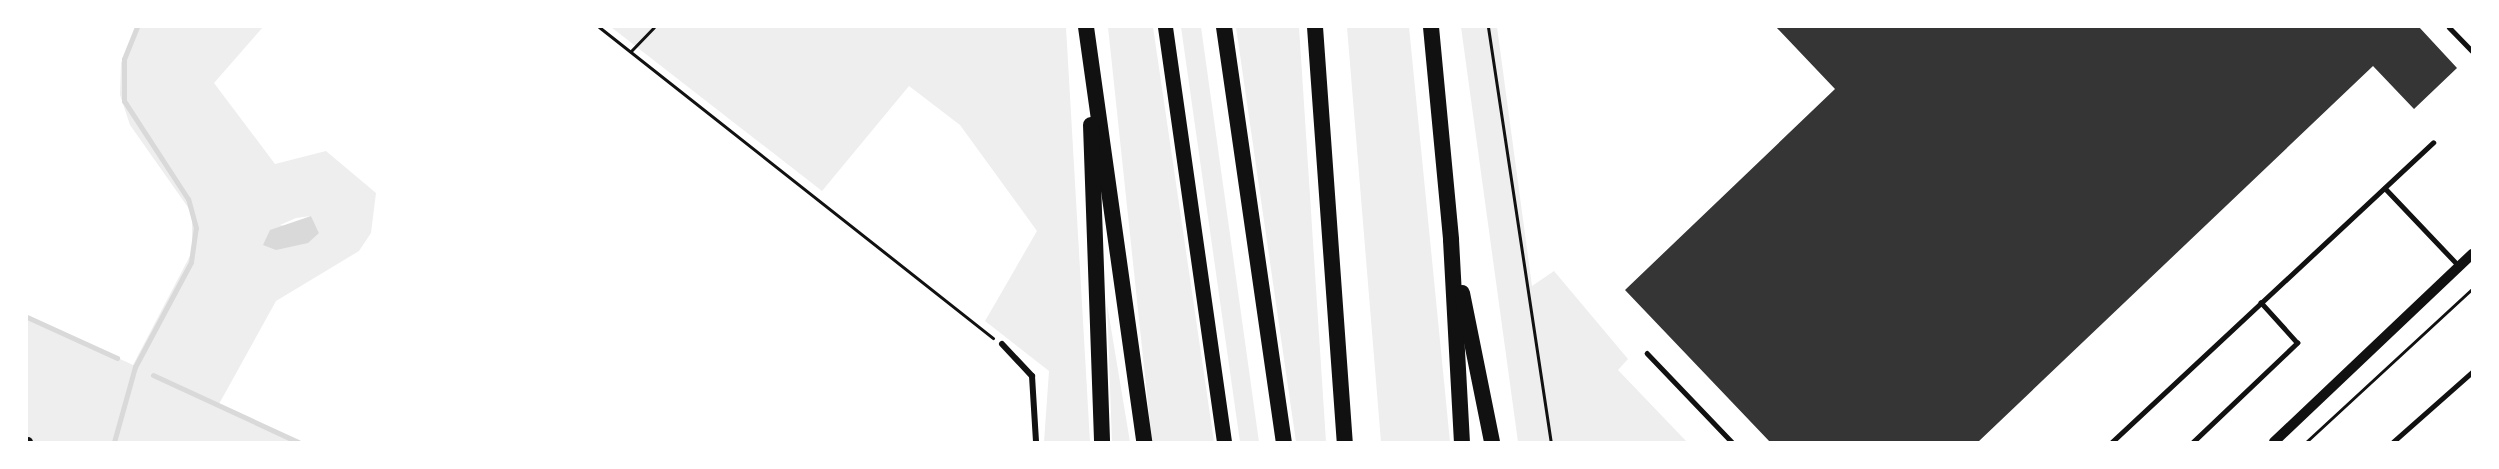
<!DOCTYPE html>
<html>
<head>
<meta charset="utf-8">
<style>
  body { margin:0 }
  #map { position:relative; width:2499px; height:469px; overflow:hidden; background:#fff; font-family:Ubuntu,sans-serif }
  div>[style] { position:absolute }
  .green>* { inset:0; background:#eee }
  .water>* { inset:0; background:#d9d9d9 }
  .stream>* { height:5px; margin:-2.5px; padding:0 2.5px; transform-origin:2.5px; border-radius:2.5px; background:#d9d9d9 }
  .building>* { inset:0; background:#353535 }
  .path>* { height:3px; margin:-1.5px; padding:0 1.5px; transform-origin:1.5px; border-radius:1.5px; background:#111 }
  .service>* { height:4.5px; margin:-2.25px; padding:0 2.25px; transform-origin:2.25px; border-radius:2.25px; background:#111 }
  .minor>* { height:6px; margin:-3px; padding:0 3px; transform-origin:3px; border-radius:3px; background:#111 }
  .tertiary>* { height:10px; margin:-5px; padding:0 5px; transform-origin:5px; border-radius:5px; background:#111 }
  .trunk>* { height:15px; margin:-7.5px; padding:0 7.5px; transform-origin:7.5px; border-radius:7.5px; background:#111 }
  .motorway>* { height:16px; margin:-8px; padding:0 8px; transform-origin:8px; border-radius:8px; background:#111 }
  span { translate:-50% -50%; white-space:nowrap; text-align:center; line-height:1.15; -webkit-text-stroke:5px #fff; paint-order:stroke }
  .frame { position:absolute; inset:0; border:28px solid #fff; pointer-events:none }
</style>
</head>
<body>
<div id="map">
  <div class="green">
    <div style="clip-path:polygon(evenodd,136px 27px,263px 27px,214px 83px,275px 164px,326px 151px,376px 193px,371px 233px,359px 251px,276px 301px,219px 404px,301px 442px,27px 442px,27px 316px,133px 365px,192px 252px,192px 213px,130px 125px,120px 95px,121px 63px,136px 27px,311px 216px,319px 233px,280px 225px,296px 218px,311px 216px)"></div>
    <div style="clip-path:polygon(611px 27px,1066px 27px,1090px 442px,1044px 442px,1049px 371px,985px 321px,1037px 231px,960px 125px,909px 86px,822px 191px)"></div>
    <div style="clip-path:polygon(1108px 27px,1153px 27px,1214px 442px,1152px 442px)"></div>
    <div style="clip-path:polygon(1181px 27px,1201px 27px,1259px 442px,1240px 442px)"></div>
    <div style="clip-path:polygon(1236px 27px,1299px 27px,1326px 442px,1296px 442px)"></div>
    <div style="clip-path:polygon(1347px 27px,1409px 27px,1450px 442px,1381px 442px)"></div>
    <div style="clip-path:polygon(1461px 27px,1497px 27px,1532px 286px,1554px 271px,1628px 359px,1618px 370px,1687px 442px,1518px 442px)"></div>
    <div style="clip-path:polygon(1107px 304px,1130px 442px,1112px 442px)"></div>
  </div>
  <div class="water">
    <div style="clip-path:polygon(311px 216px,319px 233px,308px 243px,276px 250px,263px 245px,270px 230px)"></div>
  </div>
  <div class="stream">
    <div style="left:27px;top:317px;width:99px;rotate:24.5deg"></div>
    <div style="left:153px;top:375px;width:160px;rotate:24.8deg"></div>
    <div style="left:114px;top:442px;width:78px;rotate:-74.4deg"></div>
    <div style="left:135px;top:367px;width:119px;rotate:-61.9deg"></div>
    <div style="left:191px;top:262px;width:34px;rotate:-82deg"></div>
    <div style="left:196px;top:228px;width:30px;rotate:-105deg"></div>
    <div style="left:188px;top:199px;width:117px;rotate:-123.1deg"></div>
    <div style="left:124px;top:101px;width:42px;rotate:-90deg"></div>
    <div style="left:124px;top:59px;width:35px;rotate:-68deg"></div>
  </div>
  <div class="building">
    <div style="clip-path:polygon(1776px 27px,2419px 27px,2457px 68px,2414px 109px,2373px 66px,1978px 442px,1770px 442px,1625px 290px,1835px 89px)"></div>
  </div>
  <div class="path">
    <div style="left:599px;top:27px;width:502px;rotate:38.29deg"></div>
    <div style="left:1488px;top:27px;width:420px;rotate:81.4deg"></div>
    <div style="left:631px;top:51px;width:33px;rotate:-46deg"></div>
    <div style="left:2306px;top:442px;width:226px;rotate:-42.7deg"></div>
  </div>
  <div class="service">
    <div style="left:2449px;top:27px;width:33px;rotate:46deg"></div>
    <div style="left:2385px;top:188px;width:108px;rotate:46.5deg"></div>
    <div style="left:1647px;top:353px;width:123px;rotate:46.3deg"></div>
    <div style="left:2112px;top:442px;width:439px;rotate:-43deg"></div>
    <div style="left:2193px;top:442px;width:144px;rotate:-43.6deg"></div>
    <div style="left:2297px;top:343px;width:54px;rotate:-132deg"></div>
    <div style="left:2393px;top:442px;width:106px;rotate:-41.5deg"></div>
  </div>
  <div class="minor">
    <div style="left:1002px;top:344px;width:44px;rotate:46.8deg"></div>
    <div style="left:1032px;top:376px;width:66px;rotate:86.5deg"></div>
  </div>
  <div class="tertiary">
    <div style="left:27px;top:442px;width:1px"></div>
    <div style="left:2274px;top:442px;width:273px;rotate:-43.5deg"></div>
  </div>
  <div class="trunk">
    <div style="left:1165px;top:27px;width:419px;rotate:81.9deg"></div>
  </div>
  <div class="motorway">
    <div style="left:1086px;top:27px;width:419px;rotate:82deg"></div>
    <div style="left:1224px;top:27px;width:419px;rotate:81.8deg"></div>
    <div style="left:1315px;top:27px;width:416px;rotate:85.9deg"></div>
    <div style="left:1431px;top:27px;width:214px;rotate:84.6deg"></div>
    <div style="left:1451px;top:240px;width:202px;rotate:86.9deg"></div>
    <div style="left:1091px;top:125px;width:317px;rotate:88deg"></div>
    <div style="left:1462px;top:293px;width:152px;rotate:78.6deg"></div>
  </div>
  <div class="frame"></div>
</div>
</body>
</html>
